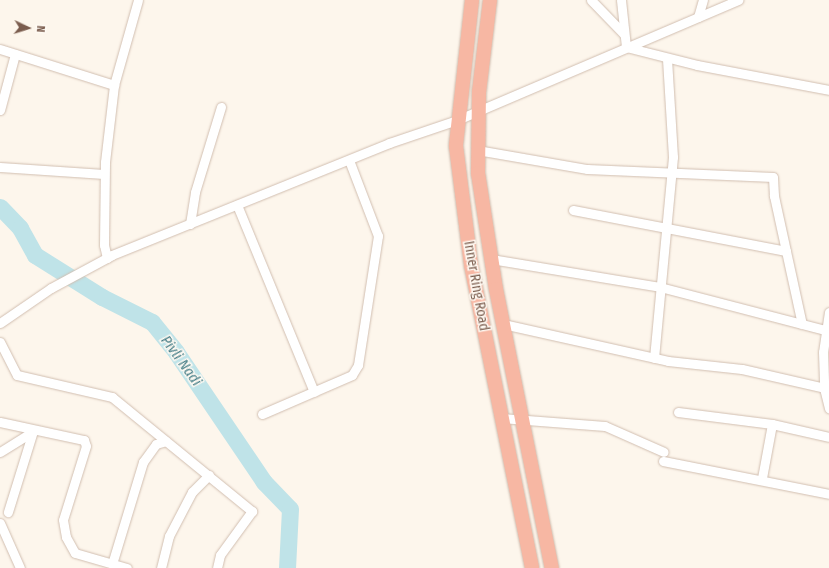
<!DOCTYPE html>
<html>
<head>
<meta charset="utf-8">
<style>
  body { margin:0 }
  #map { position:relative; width:829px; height:568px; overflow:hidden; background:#fdf6ec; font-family:"Fira Sans Condensed",sans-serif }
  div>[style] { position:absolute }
  .river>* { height:17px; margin:-8.5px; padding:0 8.5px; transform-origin:8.5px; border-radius:8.5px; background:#bfe3e8 }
  .roads { filter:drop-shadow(0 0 1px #d1beb0) drop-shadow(0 0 1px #d1beb0) }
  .minor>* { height:9px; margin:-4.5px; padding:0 4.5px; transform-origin:4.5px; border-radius:4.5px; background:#fff }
  .highway>* { height:14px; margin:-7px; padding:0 7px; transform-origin:7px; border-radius:7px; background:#f7b7a3 }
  span { translate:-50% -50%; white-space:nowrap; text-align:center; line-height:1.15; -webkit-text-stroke:3px #fffaf3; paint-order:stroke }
  .street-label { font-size:14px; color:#7a5c4d }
  .water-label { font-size:15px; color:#437c86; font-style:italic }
  .north { position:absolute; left:8px; top:8px; width:40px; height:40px; -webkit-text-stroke:3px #fffaf3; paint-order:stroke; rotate:94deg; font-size:11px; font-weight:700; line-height:16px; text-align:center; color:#7a5c4d }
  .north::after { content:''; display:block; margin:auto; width:14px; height:18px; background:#7a5c4d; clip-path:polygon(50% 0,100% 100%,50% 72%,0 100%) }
</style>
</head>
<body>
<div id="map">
  <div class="river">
    <div style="left:0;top:207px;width:29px;rotate:46deg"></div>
    <div style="left:20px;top:228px;width:31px;rotate:61deg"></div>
    <div style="left:35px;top:255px;width:79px;rotate:32.1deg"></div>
    <div style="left:102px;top:297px;width:56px;rotate:26.6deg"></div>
    <div style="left:152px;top:322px;width:38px;rotate:51deg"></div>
    <div style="left:176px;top:352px;width:157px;rotate:55.9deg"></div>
    <div style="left:264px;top:482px;width:37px;rotate:46deg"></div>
    <div style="left:290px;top:509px;width:59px;rotate:92.9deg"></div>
  </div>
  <div class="roads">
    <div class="minor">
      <div style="left:591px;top:0;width:47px;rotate:45.9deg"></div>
      <div style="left:621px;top:0;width:47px;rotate:83.9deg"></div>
      <div style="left:626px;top:47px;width:73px;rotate:14.2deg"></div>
      <div style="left:697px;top:65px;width:134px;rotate:10.7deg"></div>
      <div style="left:698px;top:17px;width:18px;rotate:-74deg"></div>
      <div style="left:0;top:49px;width:120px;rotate:17.5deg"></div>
      <div style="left:0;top:110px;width:58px;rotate:-75deg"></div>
      <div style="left:477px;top:150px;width:112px;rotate:9.8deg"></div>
      <div style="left:587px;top:169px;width:186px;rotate:2.5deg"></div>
      <div style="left:773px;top:177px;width:19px;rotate:87deg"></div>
      <div style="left:774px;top:196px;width:131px;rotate:77.7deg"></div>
      <div style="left:0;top:167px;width:104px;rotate:3.9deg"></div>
      <div style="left:237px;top:205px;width:202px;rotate:67.6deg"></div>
      <div style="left:573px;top:210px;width:217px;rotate:10.9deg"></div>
      <div style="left:190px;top:224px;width:32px;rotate:-81deg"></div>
      <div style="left:195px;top:192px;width:89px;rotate:-73deg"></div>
      <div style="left:107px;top:258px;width:13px;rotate:-103deg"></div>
      <div style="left:104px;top:245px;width:83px;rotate:-89.3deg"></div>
      <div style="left:105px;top:162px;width:78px;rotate:-83.3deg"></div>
      <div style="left:114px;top:85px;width:88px;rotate:-74.2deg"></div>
      <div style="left:491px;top:259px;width:171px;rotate:9.4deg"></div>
      <div style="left:660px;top:287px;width:171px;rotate:14.6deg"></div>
      <div style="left:829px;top:312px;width:40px;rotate:98.5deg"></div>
      <div style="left:823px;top:352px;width:36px;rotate:88deg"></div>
      <div style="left:824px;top:388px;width:21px;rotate:76deg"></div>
      <div style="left:0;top:323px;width:62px;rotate:-34.5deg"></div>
      <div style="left:51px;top:288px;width:69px;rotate:-28.4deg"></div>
      <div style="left:112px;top:255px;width:299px;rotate:-22deg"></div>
      <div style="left:389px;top:143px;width:72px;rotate:-18.7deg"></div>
      <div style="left:457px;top:120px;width:306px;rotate:-23.1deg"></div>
      <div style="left:503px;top:324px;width:169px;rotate:12.6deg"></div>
      <div style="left:668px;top:361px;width:74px;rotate:6.2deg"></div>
      <div style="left:742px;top:369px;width:89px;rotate:12.9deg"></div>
      <div style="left:0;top:342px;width:37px;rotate:63deg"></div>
      <div style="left:17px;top:375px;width:98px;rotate:13deg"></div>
      <div style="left:112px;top:397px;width:181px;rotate:39.2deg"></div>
      <div style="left:252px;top:511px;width:54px;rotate:126deg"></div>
      <div style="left:220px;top:555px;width:13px;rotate:103deg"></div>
      <div style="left:654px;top:358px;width:202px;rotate:-84.6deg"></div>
      <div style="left:673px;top:157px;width:98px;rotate:-93.5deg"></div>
      <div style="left:678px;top:412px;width:95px;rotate:7.3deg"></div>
      <div style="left:772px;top:424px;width:58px;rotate:12.8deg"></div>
      <div style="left:262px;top:414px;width:98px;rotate:-23.4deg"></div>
      <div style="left:352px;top:375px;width:12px;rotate:-59deg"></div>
      <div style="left:358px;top:365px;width:131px;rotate:-81.2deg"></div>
      <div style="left:378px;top:236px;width:81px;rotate:-110.9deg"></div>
      <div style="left:501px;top:418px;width:104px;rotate:4.4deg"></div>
      <div style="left:605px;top:426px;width:64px;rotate:23.8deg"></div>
      <div style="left:0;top:422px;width:86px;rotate:12.1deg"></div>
      <div style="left:84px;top:440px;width:6px;rotate:72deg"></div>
      <div style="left:86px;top:446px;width:77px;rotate:107.3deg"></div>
      <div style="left:63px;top:520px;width:17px;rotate:80deg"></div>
      <div style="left:66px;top:537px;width:18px;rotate:61deg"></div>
      <div style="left:75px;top:553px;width:54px;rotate:16.1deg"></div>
      <div style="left:0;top:452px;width:39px;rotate:-32deg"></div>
      <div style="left:33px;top:431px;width:85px;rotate:107.2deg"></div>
      <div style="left:663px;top:461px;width:169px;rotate:11.2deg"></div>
      <div style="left:762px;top:478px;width:55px;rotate:-79.5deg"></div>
      <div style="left:0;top:523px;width:49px;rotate:66deg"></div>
      <div style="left:112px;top:564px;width:107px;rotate:-73.1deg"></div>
      <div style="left:143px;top:462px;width:22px;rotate:-54deg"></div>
      <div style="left:156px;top:444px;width:10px;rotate:-17deg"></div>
      <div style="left:161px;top:568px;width:33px;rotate:-76deg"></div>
      <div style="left:169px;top:536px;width:50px;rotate:-62.4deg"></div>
      <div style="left:192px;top:492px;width:24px;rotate:-45deg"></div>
    </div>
    <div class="highway">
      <div style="left:472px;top:0;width:147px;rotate:96.3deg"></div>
      <div style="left:456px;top:146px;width:120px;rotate:82.8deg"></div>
      <div style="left:471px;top:265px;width:309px;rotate:78.6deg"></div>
      <div style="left:490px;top:0;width:93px;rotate:96.8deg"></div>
      <div style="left:479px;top:92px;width:81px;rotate:90.7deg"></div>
      <div style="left:478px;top:173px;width:117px;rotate:81.2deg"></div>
      <div style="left:496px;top:289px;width:285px;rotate:78.7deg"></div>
    </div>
  </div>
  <div class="street-label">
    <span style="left:476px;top:286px;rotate:80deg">Inner Ring Road</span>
  </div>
  <div class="water-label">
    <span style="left:181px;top:361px;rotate:54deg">Pivli Nadi</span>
  </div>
  <div class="north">N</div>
</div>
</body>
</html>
